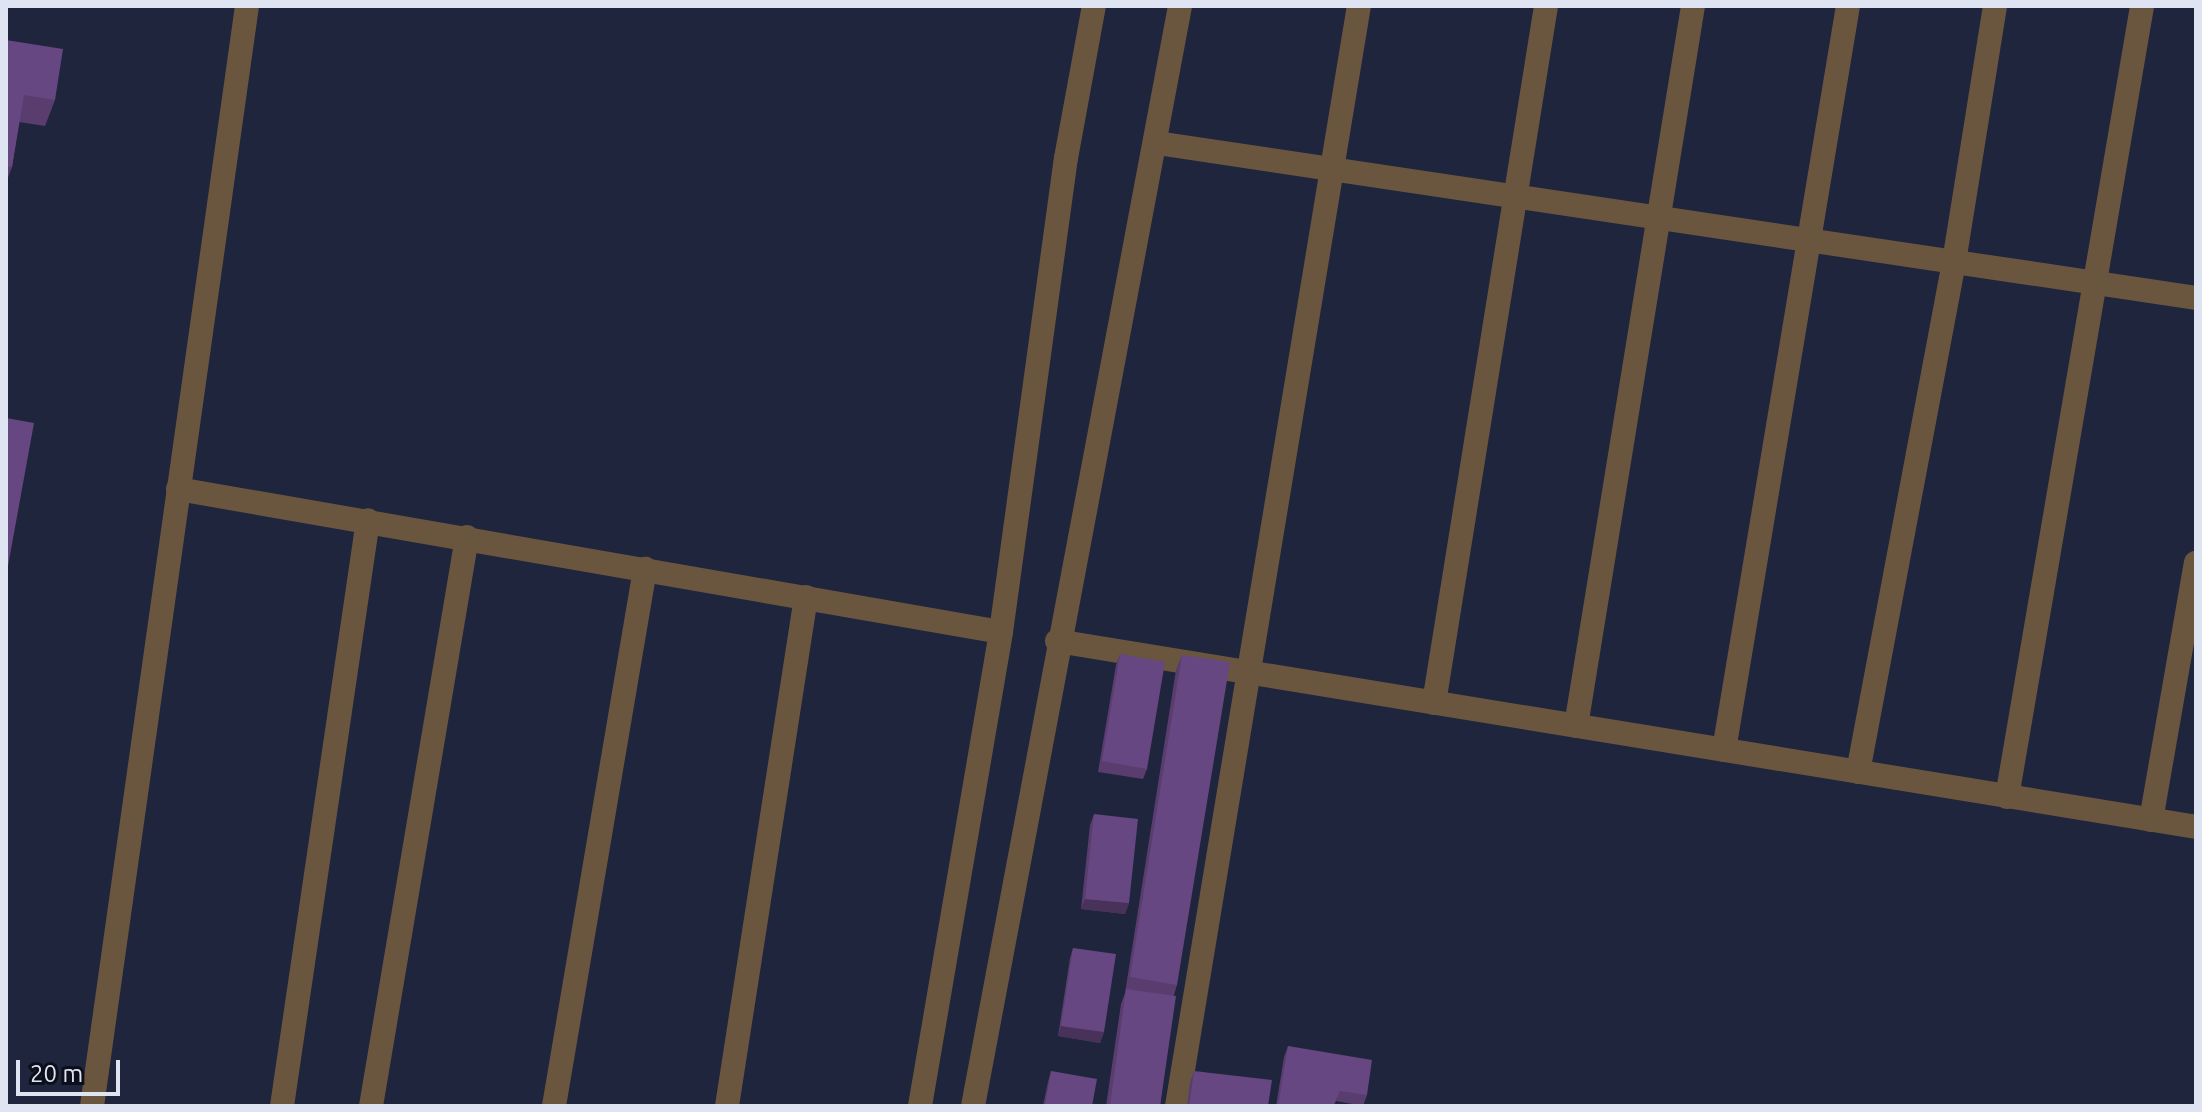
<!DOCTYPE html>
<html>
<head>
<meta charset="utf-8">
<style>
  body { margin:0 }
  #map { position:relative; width:2202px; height:1112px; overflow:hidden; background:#1f253c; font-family:Ubuntu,sans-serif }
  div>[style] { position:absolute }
  .minor>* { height:24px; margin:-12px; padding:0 12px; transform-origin:12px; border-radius:12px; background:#6a563f }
  .wall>* { inset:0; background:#593d6f }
  .shaded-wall>* { inset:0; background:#48325a }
  .building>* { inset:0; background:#674781 }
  span { translate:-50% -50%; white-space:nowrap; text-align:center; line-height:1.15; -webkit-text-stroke:6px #0c0f19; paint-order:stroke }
  .frame { position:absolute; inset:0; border:8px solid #dfe4f3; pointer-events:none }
  .scale { position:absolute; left:16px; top:1060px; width:104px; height:36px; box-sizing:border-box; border:4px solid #dfe4f3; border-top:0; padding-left:10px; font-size:24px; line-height:28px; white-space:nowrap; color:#dfe4f3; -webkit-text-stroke:6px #0c0f19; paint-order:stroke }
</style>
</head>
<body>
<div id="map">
  <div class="minor">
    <div style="left:1157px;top:143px;width:1050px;rotate:8.48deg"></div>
    <div style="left:178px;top:489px;width:835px;rotate:9.86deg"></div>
    <div style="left:1057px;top:641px;width:1154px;rotate:9.27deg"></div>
    <div style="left:1434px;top:703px;width:706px;rotate:-80.87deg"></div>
    <div style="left:1576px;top:726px;width:729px;rotate:-80.77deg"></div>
    <div style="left:1724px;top:750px;width:754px;rotate:-80.54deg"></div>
    <div style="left:1858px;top:772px;width:519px;rotate:-79.34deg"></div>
    <div style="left:1954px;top:262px;width:259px;rotate:-80.9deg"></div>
    <div style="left:2007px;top:797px;width:802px;rotate:-80.31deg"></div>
    <div style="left:2151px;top:820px;width:261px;rotate:-80.1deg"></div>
    <div style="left:92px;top:1106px;width:1111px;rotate:-81.98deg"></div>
    <div style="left:282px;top:1106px;width:592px;rotate:-81.65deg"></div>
    <div style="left:371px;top:1106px;width:577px;rotate:-80.42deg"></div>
    <div style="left:554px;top:1106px;width:545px;rotate:-80.38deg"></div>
    <div style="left:727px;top:1106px;width:515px;rotate:-81.18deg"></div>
    <div style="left:920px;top:1106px;width:481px;rotate:-80.3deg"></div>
    <div style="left:1001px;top:632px;width:478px;rotate:-82.2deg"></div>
    <div style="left:1066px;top:158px;width:155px;rotate:-79.6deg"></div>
    <div style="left:973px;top:1106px;width:1119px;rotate:-79.34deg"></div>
    <div style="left:1177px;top:1106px;width:1115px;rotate:-80.61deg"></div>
  </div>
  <div class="wall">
    <div style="clip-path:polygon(6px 40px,55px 100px,45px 126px,19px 122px,12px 167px,6px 183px)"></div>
    <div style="clip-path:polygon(1120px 654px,1147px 769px,1143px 779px,1098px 772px,1116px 665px)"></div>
    <div style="clip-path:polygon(1182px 655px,1177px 985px,1174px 995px,1160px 1106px,1106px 1106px,1121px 1004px,1125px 993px,1176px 670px)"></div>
    <div style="clip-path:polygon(1094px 814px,1129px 903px,1125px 914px,1081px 909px,1090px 825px)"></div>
    <div style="clip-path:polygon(1073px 948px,1104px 1032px,1100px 1043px,1058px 1036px,1070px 958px)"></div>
    <div style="clip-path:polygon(1288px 1046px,1367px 1095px,1363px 1106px,1336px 1101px,1334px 1106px,1276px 1106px,1284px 1057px)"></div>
    <div style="clip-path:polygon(1051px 1071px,1092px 1106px,1043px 1106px,1048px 1082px)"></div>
    <div style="clip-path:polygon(1194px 1071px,1268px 1106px,1187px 1106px,1190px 1082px)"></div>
  </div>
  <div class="shaded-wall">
    <div style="clip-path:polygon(1085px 899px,1129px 903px,1125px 914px,1081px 909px)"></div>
    <div style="clip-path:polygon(1061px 1026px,1104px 1032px,1100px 1043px,1058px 1036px)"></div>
  </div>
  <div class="building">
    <div style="clip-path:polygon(6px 40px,63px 49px,55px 100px,24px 95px,12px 167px,6px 166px)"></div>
    <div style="clip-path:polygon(6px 418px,34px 423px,8px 566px,6px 565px)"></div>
    <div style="clip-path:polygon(1120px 654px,1165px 662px,1147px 769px,1102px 761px)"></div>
    <div style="clip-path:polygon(1182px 655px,1230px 662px,1177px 985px,1130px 977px)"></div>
    <div style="clip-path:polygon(1094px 814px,1138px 819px,1129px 903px,1085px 899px)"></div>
    <div style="clip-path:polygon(1073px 948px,1116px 954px,1104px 1032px,1061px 1026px)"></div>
    <div style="clip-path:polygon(1126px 989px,1176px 996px,1160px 1106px,1110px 1106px)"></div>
    <div style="clip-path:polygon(1288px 1046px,1372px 1060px,1367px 1095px,1340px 1091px,1333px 1106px,1278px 1106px)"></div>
    <div style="clip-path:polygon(1051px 1071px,1097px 1079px,1092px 1106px,1045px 1106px)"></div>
    <div style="clip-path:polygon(1194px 1071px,1272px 1080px,1268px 1106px,1189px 1106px)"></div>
  </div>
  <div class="frame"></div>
  <div class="scale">20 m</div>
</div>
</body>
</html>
